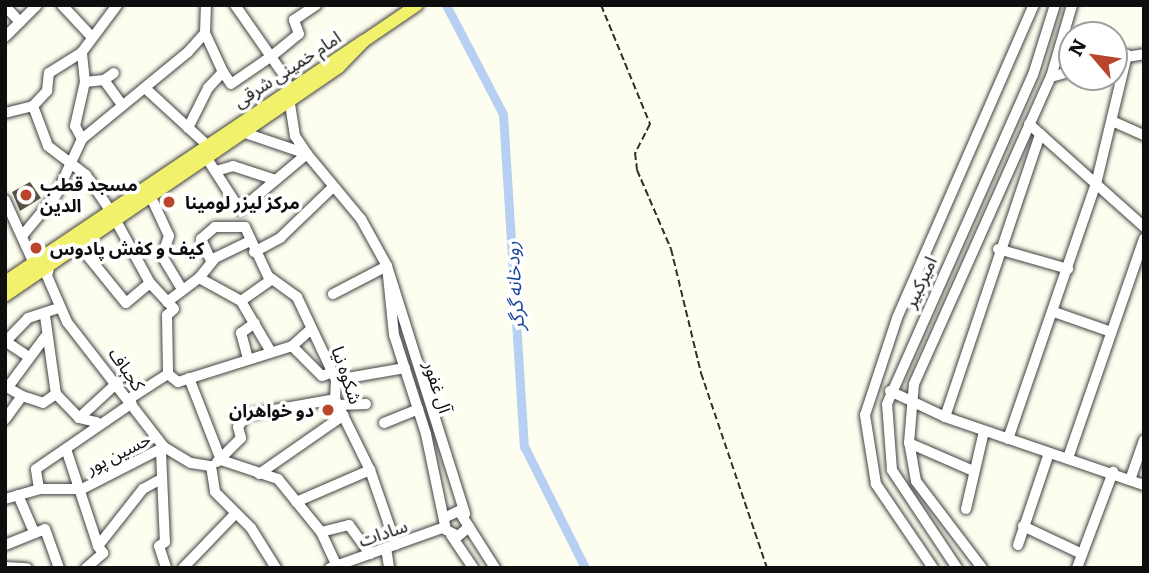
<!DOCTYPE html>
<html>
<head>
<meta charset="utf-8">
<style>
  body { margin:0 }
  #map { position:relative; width:1149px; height:573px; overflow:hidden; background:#fefef0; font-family:Literata,"Noto Sans Arabic",serif }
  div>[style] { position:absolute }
  .canal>* { height:9px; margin:-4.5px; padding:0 4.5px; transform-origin:4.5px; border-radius:4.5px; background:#b7cff3 }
  .building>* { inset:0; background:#57524b }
  .path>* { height:2px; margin-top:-1px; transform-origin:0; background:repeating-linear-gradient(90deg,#303030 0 7px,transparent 0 10.5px) }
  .roads { filter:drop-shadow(0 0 2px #414141) drop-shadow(0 0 2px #414141) }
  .minor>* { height:10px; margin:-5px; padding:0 5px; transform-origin:5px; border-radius:5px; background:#fff }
  .major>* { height:12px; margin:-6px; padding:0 6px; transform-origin:6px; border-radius:6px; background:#f2f16c }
  .dots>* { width:19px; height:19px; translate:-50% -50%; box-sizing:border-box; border:4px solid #fff; border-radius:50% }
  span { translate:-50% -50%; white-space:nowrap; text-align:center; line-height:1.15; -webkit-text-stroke:7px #fff; paint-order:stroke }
  .street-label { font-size:18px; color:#0e0e0e }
  .poi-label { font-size:18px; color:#0e0e0e; font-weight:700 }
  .left { translate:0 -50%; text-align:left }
  .right { translate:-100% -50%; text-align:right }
  .water-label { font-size:19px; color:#1d469b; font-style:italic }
  .frame { position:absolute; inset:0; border:7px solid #0e0e0e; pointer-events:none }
  .north { position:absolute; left:1058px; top:21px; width:70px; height:70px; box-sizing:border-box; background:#fff; border:2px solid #9f9f9f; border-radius:50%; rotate:299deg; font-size:19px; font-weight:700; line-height:28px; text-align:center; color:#0e0e0e }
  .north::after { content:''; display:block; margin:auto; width:24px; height:32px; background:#b9462c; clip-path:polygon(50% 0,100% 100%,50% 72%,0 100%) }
</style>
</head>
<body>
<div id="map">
  <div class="canal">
    <div style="left:446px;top:5px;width:123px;rotate:62.4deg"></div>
    <div style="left:503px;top:114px;width:333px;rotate:86.4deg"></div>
    <div style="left:524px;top:446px;width:136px;rotate:63.4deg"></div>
  </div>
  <div class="building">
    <div style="clip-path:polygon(30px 182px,41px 198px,20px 211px,12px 192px)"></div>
  </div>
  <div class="path">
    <div style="left:601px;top:5px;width:129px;rotate:67.6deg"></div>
    <div style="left:650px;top:124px;width:33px;rotate:117deg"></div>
    <div style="left:635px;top:153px;width:17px;rotate:83deg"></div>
    <div style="left:637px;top:170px;width:86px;rotate:66.7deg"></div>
    <div style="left:671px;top:249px;width:128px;rotate:76.4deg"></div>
    <div style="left:701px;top:373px;width:206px;rotate:71.3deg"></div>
  </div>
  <div class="roads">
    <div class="minor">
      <div style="left:62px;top:5px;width:41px;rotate:47deg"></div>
      <div style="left:235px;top:5px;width:89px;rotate:55.1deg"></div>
      <div style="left:286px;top:78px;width:59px;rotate:81.2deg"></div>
      <div style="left:295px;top:136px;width:22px;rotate:56deg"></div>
      <div style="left:307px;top:154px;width:69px;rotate:-161.3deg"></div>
      <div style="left:5px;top:6px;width:22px;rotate:47deg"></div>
      <div style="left:205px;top:33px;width:43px;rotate:65.2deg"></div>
      <div style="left:5px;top:37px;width:45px;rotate:-45deg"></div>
      <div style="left:1114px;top:59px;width:30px;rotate:-9deg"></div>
      <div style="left:1051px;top:77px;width:22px;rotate:-16deg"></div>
      <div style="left:104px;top:80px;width:12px;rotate:-35deg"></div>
      <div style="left:85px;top:82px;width:19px;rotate:-6deg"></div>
      <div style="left:104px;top:80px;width:31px;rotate:54deg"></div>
      <div style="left:145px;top:88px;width:83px;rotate:42.6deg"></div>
      <div style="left:33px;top:106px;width:43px;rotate:69.4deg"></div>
      <div style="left:48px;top:146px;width:48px;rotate:37.3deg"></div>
      <div style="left:86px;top:175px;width:42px;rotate:55.6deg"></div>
      <div style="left:5px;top:113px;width:29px;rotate:-14deg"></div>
      <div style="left:33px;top:106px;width:21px;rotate:-47deg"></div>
      <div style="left:47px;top:91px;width:18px;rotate:-84deg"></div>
      <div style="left:49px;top:73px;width:39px;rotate:-32deg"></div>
      <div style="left:1112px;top:121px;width:35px;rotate:24deg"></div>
      <div style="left:1029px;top:124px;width:154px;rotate:41.8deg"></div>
      <div style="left:188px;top:128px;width:45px;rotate:-63.4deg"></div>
      <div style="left:208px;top:88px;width:22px;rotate:-47deg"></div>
      <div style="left:223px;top:72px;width:14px;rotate:56deg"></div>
      <div style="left:231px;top:84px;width:51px;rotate:-34.6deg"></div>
      <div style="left:273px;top:55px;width:33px;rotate:-39deg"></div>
      <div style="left:299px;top:34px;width:15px;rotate:-110deg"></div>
      <div style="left:294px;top:20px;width:27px;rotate:-34deg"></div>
      <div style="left:82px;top:139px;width:137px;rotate:-39.4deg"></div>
      <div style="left:188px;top:52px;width:25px;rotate:-48deg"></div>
      <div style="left:205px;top:33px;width:28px;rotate:-88deg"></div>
      <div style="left:206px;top:157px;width:63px;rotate:57.3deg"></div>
      <div style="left:240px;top:210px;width:87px;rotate:-39.9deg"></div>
      <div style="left:307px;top:154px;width:85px;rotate:50.3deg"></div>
      <div style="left:361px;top:219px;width:54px;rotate:61deg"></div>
      <div style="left:387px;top:266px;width:61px;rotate:152.6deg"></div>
      <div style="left:216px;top:171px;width:18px;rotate:-16deg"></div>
      <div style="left:233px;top:166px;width:45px;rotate:18deg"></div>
      <div style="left:150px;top:195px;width:45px;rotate:65.1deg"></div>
      <div style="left:169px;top:236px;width:21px;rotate:109deg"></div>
      <div style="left:162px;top:256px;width:37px;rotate:59deg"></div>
      <div style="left:5px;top:200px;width:75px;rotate:65.5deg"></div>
      <div style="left:115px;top:219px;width:73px;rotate:61.3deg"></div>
      <div style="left:150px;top:283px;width:35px;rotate:47deg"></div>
      <div style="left:174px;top:309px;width:9px;rotate:139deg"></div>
      <div style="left:167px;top:315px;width:59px;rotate:89deg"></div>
      <div style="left:22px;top:236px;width:53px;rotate:-50.3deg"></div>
      <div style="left:56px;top:195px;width:62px;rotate:-65.1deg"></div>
      <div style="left:82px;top:139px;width:15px;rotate:-118deg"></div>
      <div style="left:75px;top:126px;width:45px;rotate:-77.2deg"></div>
      <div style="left:85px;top:82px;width:30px;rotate:-96deg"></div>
      <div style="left:82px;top:52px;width:59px;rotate:-53.3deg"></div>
      <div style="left:78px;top:244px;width:76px;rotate:50.9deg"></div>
      <div style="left:126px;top:303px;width:31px;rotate:-40deg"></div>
      <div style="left:998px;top:249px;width:73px;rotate:15.9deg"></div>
      <div style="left:254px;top:252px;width:30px;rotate:-28deg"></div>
      <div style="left:280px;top:238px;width:72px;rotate:-43.9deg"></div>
      <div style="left:211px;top:261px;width:24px;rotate:-114deg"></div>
      <div style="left:201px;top:239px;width:18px;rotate:-41deg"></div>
      <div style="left:215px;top:227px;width:30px"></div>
      <div style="left:245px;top:227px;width:54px;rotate:64.9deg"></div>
      <div style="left:268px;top:276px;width:36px;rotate:36deg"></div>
      <div style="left:297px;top:297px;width:92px;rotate:64.8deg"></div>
      <div style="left:336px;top:380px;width:19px;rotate:93deg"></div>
      <div style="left:335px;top:399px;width:79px;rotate:63.8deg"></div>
      <div style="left:370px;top:470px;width:79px;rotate:70.9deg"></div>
      <div style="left:50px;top:264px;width:12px;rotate:104deg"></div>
      <div style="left:47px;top:276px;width:50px;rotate:66.5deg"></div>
      <div style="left:67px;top:322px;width:158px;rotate:52.2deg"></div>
      <div style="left:164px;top:447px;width:31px;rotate:31deg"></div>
      <div style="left:191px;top:463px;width:20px;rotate:9deg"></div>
      <div style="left:241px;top:301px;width:48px;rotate:-151.3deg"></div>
      <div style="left:199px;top:278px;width:26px;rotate:-51deg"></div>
      <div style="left:215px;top:258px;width:39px;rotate:-26deg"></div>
      <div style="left:167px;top:302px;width:40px;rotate:-37deg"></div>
      <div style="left:1054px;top:312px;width:60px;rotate:19.3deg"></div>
      <div style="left:45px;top:316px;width:79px;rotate:82deg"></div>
      <div style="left:56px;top:394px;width:33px;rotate:46deg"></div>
      <div style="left:79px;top:418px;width:18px;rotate:13deg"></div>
      <div style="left:310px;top:330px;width:24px;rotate:138deg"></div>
      <div style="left:292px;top:346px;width:42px;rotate:45deg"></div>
      <div style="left:322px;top:376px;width:12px;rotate:-20deg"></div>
      <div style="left:5px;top:341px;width:29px;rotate:34deg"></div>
      <div style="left:6px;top:341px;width:32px;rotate:-46deg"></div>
      <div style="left:28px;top:318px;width:33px;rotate:-18deg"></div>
      <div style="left:271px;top:352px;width:59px;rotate:-120.5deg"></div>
      <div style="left:241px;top:301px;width:38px;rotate:-35deg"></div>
      <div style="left:247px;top:355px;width:23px;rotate:-105deg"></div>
      <div style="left:241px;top:333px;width:17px;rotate:-36deg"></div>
      <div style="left:189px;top:378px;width:88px;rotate:68.7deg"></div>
      <div style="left:336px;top:380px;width:70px;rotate:-9.9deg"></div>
      <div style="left:5px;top:386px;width:20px;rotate:30deg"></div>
      <div style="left:22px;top:396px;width:29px;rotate:126deg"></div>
      <div style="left:8px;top:387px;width:62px;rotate:-53.5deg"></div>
      <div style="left:890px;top:391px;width:61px;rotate:25.3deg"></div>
      <div style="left:945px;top:417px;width:210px;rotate:18.9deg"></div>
      <div style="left:22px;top:396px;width:22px;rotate:18deg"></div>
      <div style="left:43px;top:403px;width:16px;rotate:-35deg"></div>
      <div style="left:129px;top:399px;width:46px;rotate:-32.7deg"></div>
      <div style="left:168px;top:374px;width:13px;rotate:39deg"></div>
      <div style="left:178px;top:382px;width:120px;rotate:-17.5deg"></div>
      <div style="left:339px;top:405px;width:27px;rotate:-2deg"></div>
      <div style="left:945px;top:417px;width:299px;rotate:-71.4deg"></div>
      <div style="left:79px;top:418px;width:53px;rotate:-42.7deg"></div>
      <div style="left:384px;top:423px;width:37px;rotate:-22deg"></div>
      <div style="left:1008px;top:439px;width:270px;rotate:-71deg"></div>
      <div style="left:1096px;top:184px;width:133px;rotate:-76.5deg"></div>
      <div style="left:909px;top:443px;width:68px;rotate:23.5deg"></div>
      <div style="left:66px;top:449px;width:102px;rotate:71.7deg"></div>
      <div style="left:98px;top:546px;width:73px;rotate:-51.7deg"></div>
      <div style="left:143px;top:489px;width:21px;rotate:-29deg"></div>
      <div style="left:161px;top:452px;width:90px;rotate:87.5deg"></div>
      <div style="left:165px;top:542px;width:7px;rotate:146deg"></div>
      <div style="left:159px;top:546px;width:23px;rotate:72deg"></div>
      <div style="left:1068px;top:458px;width:232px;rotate:-70.9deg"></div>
      <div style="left:221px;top:460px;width:60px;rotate:18.4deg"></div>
      <div style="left:278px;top:479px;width:68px;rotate:50.9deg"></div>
      <div style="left:321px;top:532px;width:40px;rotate:65deg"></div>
      <div style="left:217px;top:462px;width:34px;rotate:-45deg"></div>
      <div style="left:241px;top:438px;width:11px;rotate:-105deg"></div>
      <div style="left:238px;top:427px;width:14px;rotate:-56deg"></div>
      <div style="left:246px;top:415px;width:90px;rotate:-10.2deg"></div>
      <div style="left:211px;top:466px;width:26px;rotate:81deg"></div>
      <div style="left:215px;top:492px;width:51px;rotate:45deg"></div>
      <div style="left:251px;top:528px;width:47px;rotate:58deg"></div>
      <div style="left:259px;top:474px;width:103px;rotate:-34.8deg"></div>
      <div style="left:1130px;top:480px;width:42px;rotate:-70.7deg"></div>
      <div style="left:39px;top:489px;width:20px;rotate:-99deg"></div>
      <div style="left:36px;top:469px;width:116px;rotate:-34.5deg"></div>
      <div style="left:18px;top:495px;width:40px;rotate:66.6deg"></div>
      <div style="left:5px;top:499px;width:35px;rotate:-16deg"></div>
      <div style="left:39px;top:489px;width:43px"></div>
      <div style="left:82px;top:489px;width:92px;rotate:-27.1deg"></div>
      <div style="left:296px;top:502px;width:81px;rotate:-23.4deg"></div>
      <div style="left:966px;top:509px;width:80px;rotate:-77deg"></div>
      <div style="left:446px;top:517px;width:14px;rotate:-25deg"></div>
      <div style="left:459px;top:511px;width:19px;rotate:58deg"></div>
      <div style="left:469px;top:527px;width:14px;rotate:141deg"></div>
      <div style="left:458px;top:536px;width:13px;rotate:-153deg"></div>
      <div style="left:446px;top:530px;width:98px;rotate:-101.8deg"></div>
      <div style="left:426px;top:434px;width:104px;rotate:-107.9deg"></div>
      <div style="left:394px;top:335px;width:69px;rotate:-95.8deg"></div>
      <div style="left:387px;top:266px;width:260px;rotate:72.5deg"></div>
      <div style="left:1023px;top:526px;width:65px;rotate:25.4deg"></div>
      <div style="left:469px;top:527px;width:49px;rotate:57.6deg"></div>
      <div style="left:321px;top:532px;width:29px;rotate:-14deg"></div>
      <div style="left:349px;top:525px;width:36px;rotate:54deg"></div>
      <div style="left:451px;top:535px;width:40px;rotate:56deg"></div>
      <div style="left:5px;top:545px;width:43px;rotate:-21.8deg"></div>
      <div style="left:45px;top:529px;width:41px;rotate:70.3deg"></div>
      <div style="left:1018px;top:545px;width:97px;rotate:-71.4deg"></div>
      <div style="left:386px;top:548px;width:20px;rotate:81deg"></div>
      <div style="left:5px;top:567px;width:22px;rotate:3deg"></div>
      <div style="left:86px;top:568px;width:23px;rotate:-41deg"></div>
      <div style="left:103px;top:553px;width:9px;rotate:-126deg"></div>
      <div style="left:183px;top:568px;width:74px;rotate:-46.1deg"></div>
      <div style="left:330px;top:568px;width:122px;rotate:-19.6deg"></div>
      <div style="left:933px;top:568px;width:102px;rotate:-124.2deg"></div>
      <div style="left:876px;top:484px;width:70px;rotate:-99.1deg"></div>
      <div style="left:865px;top:415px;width:102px;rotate:-71.7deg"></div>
      <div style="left:897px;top:318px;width:342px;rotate:-66.4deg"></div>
      <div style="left:957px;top:568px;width:118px;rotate:-123.6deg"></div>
      <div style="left:892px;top:470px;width:66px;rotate:-94.3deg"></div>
      <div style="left:887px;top:404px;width:360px;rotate:-66.1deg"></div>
      <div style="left:1033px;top:75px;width:73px;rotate:-72.6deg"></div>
      <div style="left:982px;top:568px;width:109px;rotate:-127.2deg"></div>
      <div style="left:916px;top:481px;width:39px;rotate:-100deg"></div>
      <div style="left:909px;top:443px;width:59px;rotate:-85.2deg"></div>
      <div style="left:914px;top:384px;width:336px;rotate:-66deg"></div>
      <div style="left:1051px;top:77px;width:75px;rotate:-73.7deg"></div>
      <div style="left:1077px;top:568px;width:103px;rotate:-69.4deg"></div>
    </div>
    <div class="major">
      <div style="left:364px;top:41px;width:64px;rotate:-34.2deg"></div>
      <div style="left:5px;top:282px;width:432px;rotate:-33.9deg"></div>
      <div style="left:364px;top:41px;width:36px;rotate:134deg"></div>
      <div style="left:339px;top:67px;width:405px;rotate:145.6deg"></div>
    </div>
  </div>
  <div class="dots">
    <div style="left:26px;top:195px;background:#b9462c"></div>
    <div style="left:169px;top:202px;background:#b9462c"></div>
    <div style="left:36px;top:248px;background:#b9462c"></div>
    <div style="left:328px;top:410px;background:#b9462c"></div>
  </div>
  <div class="street-label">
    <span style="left:287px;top:69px;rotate:-33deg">امام خمینی شرقی</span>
    <span style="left:920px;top:282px;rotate:-65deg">امیرکبیر</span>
    <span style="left:127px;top:369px;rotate:55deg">کجباف</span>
    <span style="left:347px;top:375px;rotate:71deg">شکوه نیا</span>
    <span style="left:438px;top:387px;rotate:72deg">آل غفور</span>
    <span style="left:118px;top:453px;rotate:-27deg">حسین پور</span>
    <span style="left:383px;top:533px;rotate:-19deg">سادات</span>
  </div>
  <div class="poi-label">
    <span class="left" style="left:40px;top:195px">مسجد قطب<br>الدین</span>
    <span class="left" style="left:185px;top:202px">مرکز لیزر لومینا</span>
    <span class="left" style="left:50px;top:248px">کیف و کفش پادوس</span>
    <span class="right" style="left:314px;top:410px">دو خواهران</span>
  </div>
  <div class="water-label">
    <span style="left:514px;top:286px;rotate:-94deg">رودخانه گرگر</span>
  </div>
  <div class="frame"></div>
  <div class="north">N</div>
</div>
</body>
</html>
